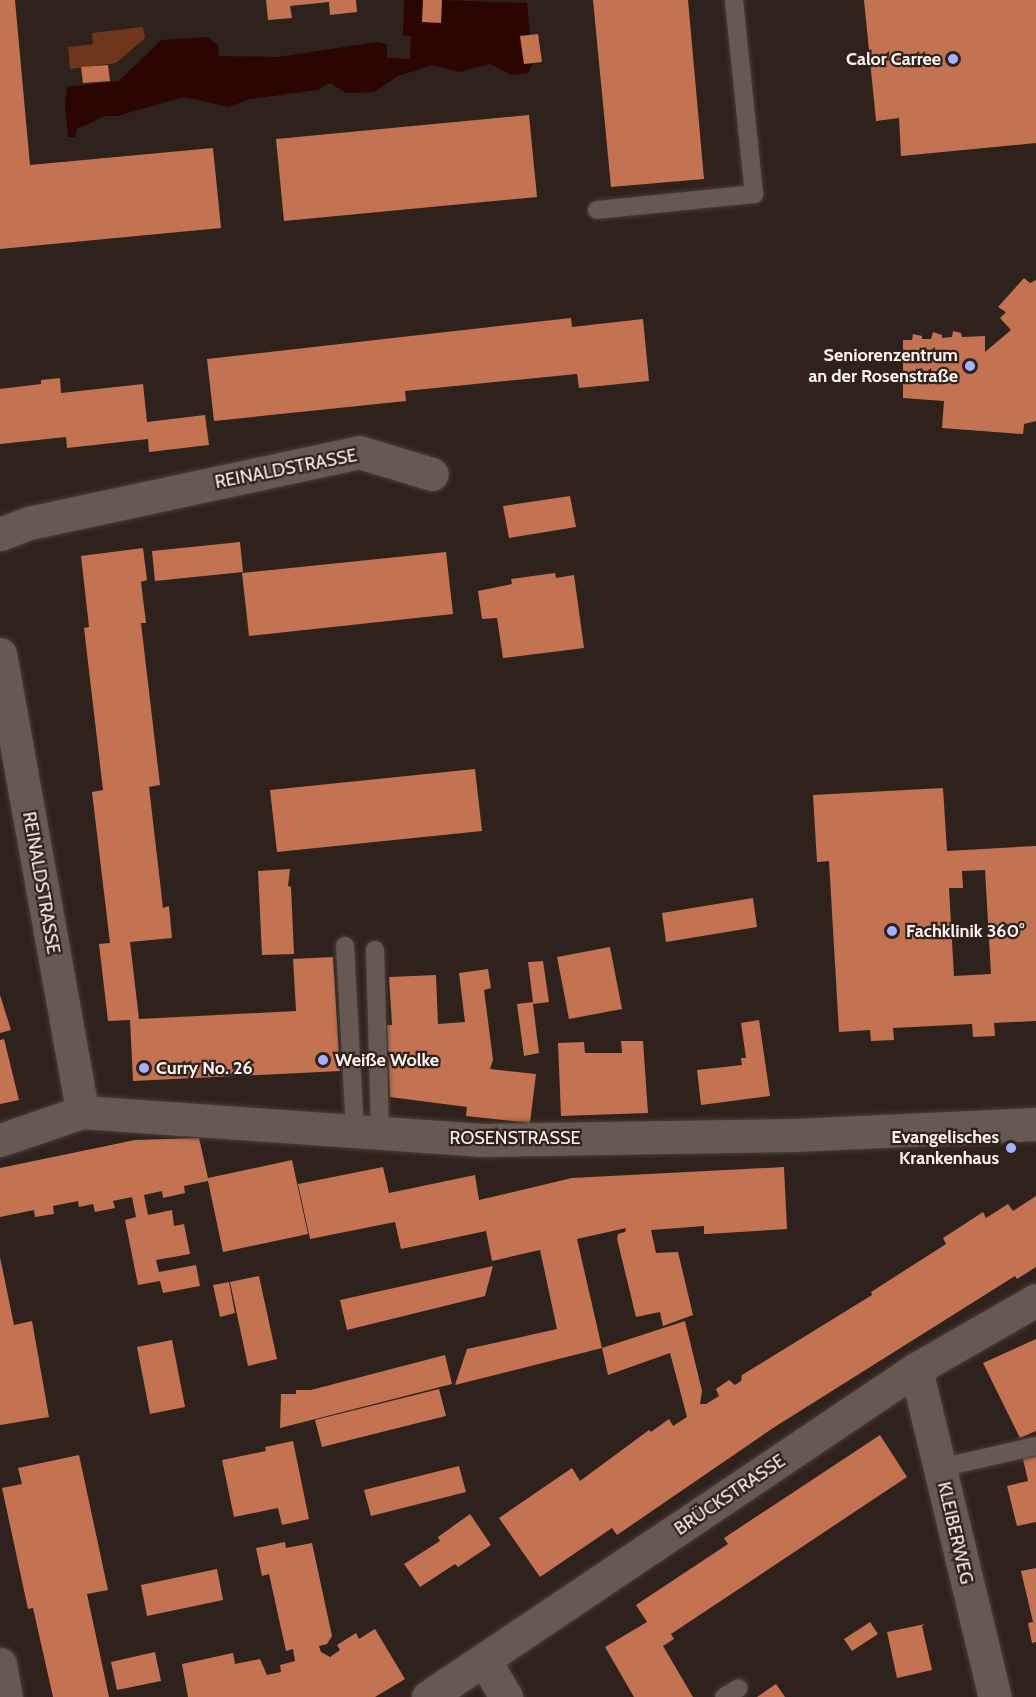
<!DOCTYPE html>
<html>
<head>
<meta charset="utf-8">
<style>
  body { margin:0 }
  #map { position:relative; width:1036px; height:1697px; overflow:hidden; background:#2f221c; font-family:Cabin,sans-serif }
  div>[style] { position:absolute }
  .green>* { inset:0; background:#6f361d }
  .water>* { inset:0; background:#2b0600 }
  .building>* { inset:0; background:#c37352 }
  .roads { filter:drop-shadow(0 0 2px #493e39) drop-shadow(0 0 2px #493e39) }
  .service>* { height:18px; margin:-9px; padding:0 9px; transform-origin:9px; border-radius:9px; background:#685852 }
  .minor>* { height:33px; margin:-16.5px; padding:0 16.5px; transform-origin:16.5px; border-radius:16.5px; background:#685852 }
  .dots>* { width:16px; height:16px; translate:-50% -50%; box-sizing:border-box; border:3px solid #2f221c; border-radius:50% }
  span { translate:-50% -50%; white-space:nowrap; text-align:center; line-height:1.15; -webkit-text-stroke:4.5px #2f221c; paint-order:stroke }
  .poi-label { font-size:18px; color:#fcf2ee; font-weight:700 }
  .right { translate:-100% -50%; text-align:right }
  .left { translate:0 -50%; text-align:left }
  .street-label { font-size:18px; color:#fcf2ee }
</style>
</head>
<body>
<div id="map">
  <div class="green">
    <div style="clip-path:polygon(143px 27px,145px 38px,116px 63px,70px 69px,68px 47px,93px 44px,92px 33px)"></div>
  </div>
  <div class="water">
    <div style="clip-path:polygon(404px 0,423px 0,422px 22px,441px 23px,442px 0,527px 3px,530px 35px,520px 37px,524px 64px,533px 63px,528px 73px,512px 75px,490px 64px,459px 72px,432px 65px,398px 76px,374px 92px,346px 93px,330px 83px,317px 90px,250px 99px,229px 107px,184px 97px,117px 116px,105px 116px,77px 129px,75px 137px,68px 137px,65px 105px,67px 87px,119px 81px,161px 40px,207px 37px,218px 45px,219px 56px,278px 57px,377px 42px,387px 44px,387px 58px,410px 59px,411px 36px,403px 35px)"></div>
  </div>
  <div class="building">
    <div style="clip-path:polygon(0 0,15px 0,30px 165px,213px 148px,221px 228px,0 249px)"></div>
    <div style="clip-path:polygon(266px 0,356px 0,357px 12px,330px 15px,329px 2px,290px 6px,292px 18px,268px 20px)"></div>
    <div style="clip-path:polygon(423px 0,442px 0,441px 23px,422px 22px)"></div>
    <div style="clip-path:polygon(593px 0,688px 0,704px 179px,611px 187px)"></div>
    <div style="clip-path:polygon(864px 0,1036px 0,1036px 143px,901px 156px,899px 118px,876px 121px)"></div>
    <div style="clip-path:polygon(538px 34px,542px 62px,524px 64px,520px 36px)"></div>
    <div style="clip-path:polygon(108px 65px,110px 81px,83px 83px,81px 67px)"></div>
    <div style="clip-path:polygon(529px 115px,537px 197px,284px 221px,276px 139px)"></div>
    <div style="clip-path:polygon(1024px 278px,1030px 283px,1036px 280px,1036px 421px,1024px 424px,1023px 434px,942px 428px,944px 401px,903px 398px,903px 340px,912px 340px,913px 334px,922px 336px,922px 339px,931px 339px,933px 332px,942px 335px,942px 338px,952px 337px,953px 331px,961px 333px,962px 337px,985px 336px,985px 352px,1011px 330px,1000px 318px,1006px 312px,998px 307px)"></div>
    <div style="clip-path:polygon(571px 318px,572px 327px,643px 319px,649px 381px,579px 388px,577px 374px,405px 391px,406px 401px,214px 421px,207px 359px)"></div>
    <div style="clip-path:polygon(60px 378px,61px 393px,143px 384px,147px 422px,205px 415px,209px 445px,149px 452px,148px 439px,67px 448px,66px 437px,0 444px,0 389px,41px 384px,41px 380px)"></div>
    <div style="clip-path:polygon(570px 496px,576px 527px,509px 538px,503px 506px)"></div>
    <div style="clip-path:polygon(240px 542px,243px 572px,155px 581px,152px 551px)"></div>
    <div style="clip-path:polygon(143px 548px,147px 580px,141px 582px,146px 623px,141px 623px,160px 785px,149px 787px,163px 908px,169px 906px,172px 938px,130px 942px,139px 1019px,296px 1011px,293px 959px,333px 957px,340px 1071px,133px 1081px,130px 1020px,108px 1021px,99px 944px,110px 943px,92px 792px,103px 790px,84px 628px,89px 627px,81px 556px)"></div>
    <div style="clip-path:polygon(446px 552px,453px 614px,249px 636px,242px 573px)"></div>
    <div style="clip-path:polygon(555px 573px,556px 578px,574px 575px,584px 648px,503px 658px,497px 618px,482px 619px,478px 591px,512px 584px,511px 579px)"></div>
    <div style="clip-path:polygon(475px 769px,482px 831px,277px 852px,270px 790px)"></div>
    <div style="clip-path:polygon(evenodd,943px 788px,947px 851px,1036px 846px,1036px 1021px,994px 1023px,995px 1036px,973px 1037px,972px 1024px,893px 1028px,894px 1040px,871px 1041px,870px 1030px,839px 1032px,829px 861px,817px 862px,813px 795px,943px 788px,985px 870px,991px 974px,954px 976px,949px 888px,963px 888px,962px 871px,985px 870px)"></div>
    <div style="clip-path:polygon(290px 869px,288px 886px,291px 887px,294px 954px,262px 955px,258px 871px)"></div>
    <div style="clip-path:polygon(753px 898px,757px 927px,666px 942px,662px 913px)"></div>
    <div style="clip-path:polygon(610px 947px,622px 1009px,569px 1019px,557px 957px)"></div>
    <div style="clip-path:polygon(543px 961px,549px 1002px,533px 1004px,539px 1053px,524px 1056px,517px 1004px,533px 1002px,528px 962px)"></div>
    <div style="clip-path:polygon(488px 969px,491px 988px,484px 990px,493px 1060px,490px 1069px,536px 1074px,530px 1123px,466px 1116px,467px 1107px,390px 1097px,387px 1025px,392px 1025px,389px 977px,436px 975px,438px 1024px,465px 1022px,459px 973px)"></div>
    <div style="clip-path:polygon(0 995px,11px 1030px,0 1033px)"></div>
    <div style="clip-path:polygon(759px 1020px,770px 1096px,701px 1105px,697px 1070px,742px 1065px,741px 1058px,746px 1058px,741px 1023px)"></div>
    <div style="clip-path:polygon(4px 1039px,19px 1100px,0 1104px,0 1040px)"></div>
    <div style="clip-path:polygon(621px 1041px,643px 1041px,648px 1113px,561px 1116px,558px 1043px,584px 1042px,585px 1053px,622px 1053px)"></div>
    <div style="clip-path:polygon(199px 1138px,208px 1178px,292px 1160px,308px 1234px,223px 1252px,208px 1181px,184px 1186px,185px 1193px,163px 1198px,162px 1191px,144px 1195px,148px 1215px,172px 1210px,174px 1226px,184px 1224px,190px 1254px,156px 1260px,159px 1272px,196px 1265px,200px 1286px,163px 1293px,160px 1281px,138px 1285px,125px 1220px,136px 1217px,132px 1197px,113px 1201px,115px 1208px,95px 1212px,93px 1204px,79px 1207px,78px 1201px,53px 1206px,54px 1214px,35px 1217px,34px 1210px,0 1217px,0 1168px,135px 1140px)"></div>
    <div style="clip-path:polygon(383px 1167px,389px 1193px,475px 1175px,479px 1200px,572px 1178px,784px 1167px,787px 1229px,707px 1234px,704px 1234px,704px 1226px,651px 1230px,656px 1253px,678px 1252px,693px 1315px,663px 1326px,660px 1312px,636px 1317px,617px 1239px,618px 1234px,625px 1232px,626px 1228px,577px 1239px,602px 1348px,685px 1321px,702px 1391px,700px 1404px,706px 1404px,719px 1396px,716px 1389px,729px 1380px,735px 1385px,741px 1381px,742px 1375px,872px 1295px,871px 1292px,946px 1244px,943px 1238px,983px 1212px,986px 1218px,1008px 1204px,1013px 1211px,1036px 1196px,1036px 1267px,1017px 1279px,1015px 1276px,773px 1428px,617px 1535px,612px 1528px,540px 1577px,499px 1518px,572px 1468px,580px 1481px,649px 1430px,651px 1432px,669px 1419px,673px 1426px,687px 1417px,670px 1353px,608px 1375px,602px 1348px,455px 1385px,467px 1349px,557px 1329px,540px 1250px,492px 1261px,486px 1231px,401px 1249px,395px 1222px,310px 1239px,298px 1184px)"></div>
    <div style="clip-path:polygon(0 1257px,14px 1325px,32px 1321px,49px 1417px,0 1425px)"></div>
    <div style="clip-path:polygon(493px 1266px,485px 1296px,347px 1330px,340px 1300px)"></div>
    <div style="clip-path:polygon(259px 1276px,277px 1359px,248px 1366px,230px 1282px)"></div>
    <div style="clip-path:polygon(229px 1282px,235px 1313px,220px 1317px,213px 1285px)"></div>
    <div style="clip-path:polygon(1036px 1339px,1036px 1431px,1020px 1438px,983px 1363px)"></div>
    <div style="clip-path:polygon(172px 1340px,185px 1407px,150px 1414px,137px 1347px)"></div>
    <div style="clip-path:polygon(445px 1355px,452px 1384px,280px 1428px,281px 1394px,296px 1394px,296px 1390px,311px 1390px)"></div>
    <div style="clip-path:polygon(439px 1389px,446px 1416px,322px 1447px,315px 1420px)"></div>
    <div style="clip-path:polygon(880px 1435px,907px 1477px,671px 1634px,674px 1639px,663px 1646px,693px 1697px,634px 1697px,605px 1647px,647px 1622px,636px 1605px,728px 1544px,724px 1538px)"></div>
    <div style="clip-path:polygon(293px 1441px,309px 1519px,282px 1525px,278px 1508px,234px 1517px,222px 1460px,266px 1451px,265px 1447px)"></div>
    <div style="clip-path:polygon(79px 1455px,108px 1590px,87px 1594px,109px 1697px,53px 1697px,33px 1608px,28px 1609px,2px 1488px,22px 1484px,18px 1468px)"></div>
    <div style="clip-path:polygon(1036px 1456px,1036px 1522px,1017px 1526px,1007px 1486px,1028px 1481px,1023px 1459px)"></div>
    <div style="clip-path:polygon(459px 1466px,466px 1492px,371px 1516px,364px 1490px)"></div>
    <div style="clip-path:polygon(470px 1514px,491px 1545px,458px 1567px,455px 1564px,420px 1587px,404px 1564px,440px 1541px,438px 1537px)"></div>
    <div style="clip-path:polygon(285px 1542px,286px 1548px,312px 1543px,332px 1636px,327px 1644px,319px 1646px,321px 1652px,330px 1657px,340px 1650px,337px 1645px,356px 1633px,359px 1639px,375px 1629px,405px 1679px,375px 1697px,188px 1697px,182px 1664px,233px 1653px,235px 1664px,260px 1659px,267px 1675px,281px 1672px,280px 1665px,295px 1661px,293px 1649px,286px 1651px,269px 1574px,262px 1576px,256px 1548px)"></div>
    <div style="clip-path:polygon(1036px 1568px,1036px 1642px,1032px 1643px,1028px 1623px,1033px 1622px,1021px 1571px)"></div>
    <div style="clip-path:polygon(217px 1569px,223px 1600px,147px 1616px,141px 1585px)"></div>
    <div style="clip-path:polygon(870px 1622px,878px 1634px,852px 1651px,844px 1639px)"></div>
    <div style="clip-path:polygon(925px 1624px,922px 1626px,932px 1670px,897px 1678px,887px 1632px)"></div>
    <div style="clip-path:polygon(155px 1652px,161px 1681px,117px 1690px,111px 1662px)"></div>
    <div style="clip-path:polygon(776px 1684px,785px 1697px,757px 1697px)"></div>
  </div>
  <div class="roads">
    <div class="service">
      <div style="left:597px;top:210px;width:158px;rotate:-5.8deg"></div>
      <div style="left:754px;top:194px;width:195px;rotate:-95.9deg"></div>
      <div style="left:345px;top:946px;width:186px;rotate:86.9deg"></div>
      <div style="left:375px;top:950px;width:183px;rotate:88.4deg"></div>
      <div style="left:940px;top:1468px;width:98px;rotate:-12.9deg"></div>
      <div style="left:724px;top:1697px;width:17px;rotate:-31deg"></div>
    </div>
    <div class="minor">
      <div style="left:0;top:534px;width:31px;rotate:-21deg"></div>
      <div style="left:29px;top:523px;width:338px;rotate:-12.1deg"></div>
      <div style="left:359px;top:452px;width:76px;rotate:16.8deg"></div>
      <div style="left:0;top:654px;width:465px;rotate:79.8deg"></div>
      <div style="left:0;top:1140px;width:87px;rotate:-18.9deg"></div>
      <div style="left:82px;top:1112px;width:398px;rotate:4deg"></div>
      <div style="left:479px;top:1140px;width:316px;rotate:-0.9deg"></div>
      <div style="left:795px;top:1135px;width:241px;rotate:-2.6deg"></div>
      <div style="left:916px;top:1369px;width:337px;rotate:76.5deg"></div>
      <div style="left:485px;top:1661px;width:42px;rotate:59.7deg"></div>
      <div style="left:0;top:1664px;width:34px;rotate:80deg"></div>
      <div style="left:428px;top:1697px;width:588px;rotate:-33.91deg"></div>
      <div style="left:916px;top:1369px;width:138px;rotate:-29.9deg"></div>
    </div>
  </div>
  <div class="dots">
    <div style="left:953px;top:59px;background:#a5b1fc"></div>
    <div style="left:970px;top:366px;background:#a5b1fc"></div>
    <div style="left:892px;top:931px;background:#a5b1fc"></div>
    <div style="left:323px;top:1060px;background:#a5b1fc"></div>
    <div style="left:144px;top:1068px;background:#a5b1fc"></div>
    <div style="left:1011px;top:1148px;background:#a5b1fc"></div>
  </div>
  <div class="poi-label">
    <span class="right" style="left:941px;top:59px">Calor Carree</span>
    <span class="right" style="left:958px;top:366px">Seniorenzentrum<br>an der Rosenstraße</span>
    <span class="left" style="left:906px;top:931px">Fachklinik 360°</span>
    <span class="left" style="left:335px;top:1060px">Weiße Wolke</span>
    <span class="left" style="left:156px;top:1068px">Curry No. 26</span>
    <span class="right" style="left:999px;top:1148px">Evangelisches<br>Krankenhaus</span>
  </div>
  <div class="street-label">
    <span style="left:286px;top:469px;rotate:-11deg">REINALDSTRASSE</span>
    <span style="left:41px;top:883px;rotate:80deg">REINALDSTRASSE</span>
    <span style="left:515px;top:1138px">ROSENSTRASSE</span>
    <span style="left:730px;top:1495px;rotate:-34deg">BRÜCKSTRASSE</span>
    <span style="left:955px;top:1533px;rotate:77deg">KLEIBERWEG</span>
  </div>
</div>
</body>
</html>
